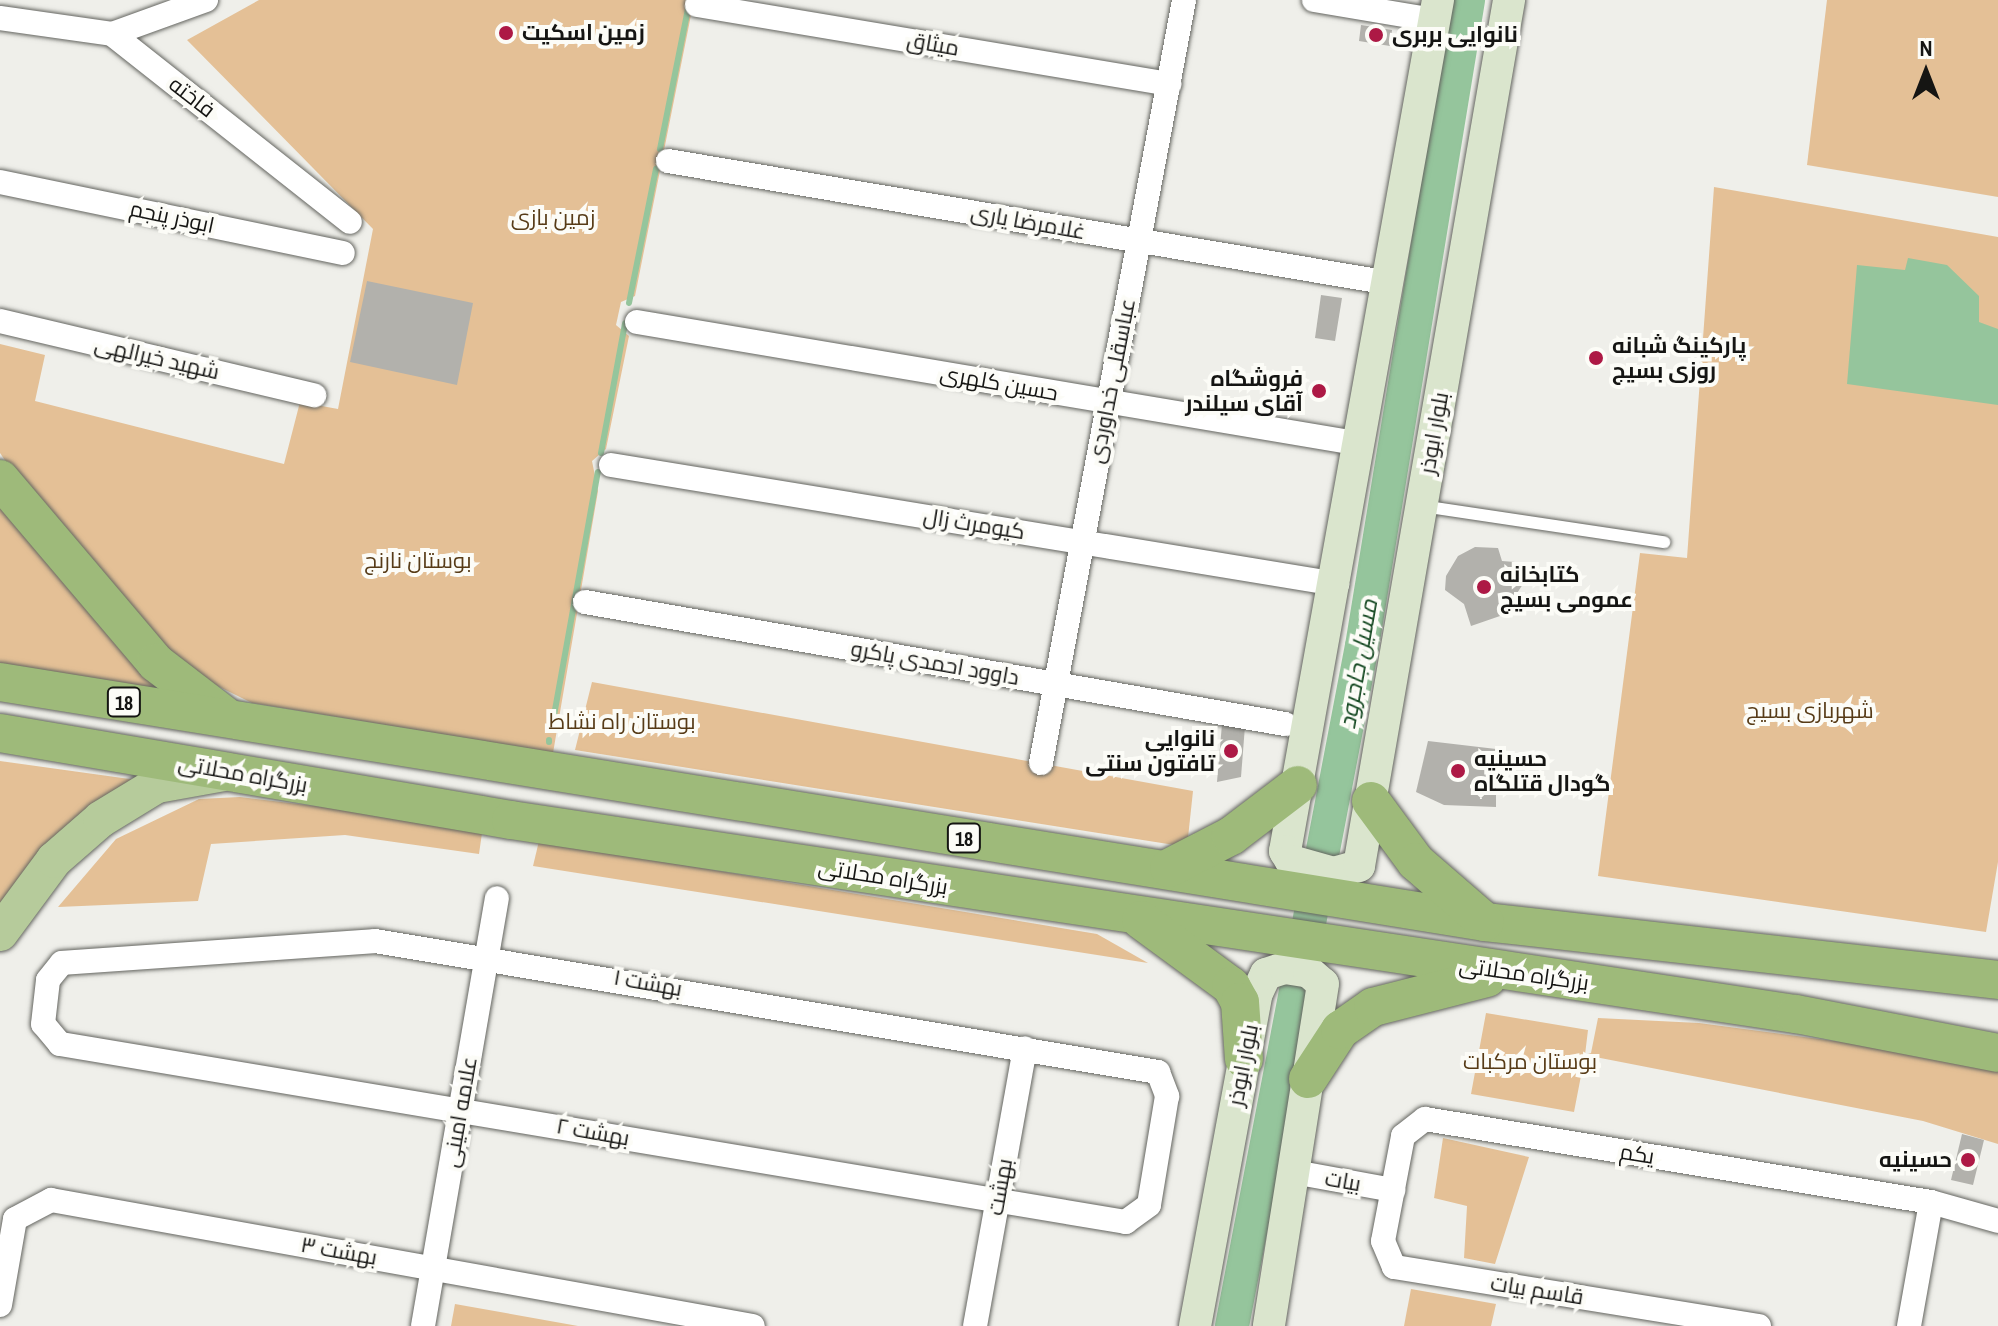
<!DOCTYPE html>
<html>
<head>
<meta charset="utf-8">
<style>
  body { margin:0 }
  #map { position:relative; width:1998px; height:1326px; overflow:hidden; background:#efefea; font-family:"Archivo Narrow",Cairo,sans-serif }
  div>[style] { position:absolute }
  .green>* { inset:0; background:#e4c096 }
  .water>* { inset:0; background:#95c59c }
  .stream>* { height:6px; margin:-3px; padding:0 3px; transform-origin:3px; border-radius:3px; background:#95c59c }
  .river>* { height:34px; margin:-17px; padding:0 17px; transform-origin:17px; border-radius:17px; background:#95c59c }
  .building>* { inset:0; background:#b2b1ac }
  .roads { filter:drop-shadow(0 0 2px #646560) drop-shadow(0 0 2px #646560) }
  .service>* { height:12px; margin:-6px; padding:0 6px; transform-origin:6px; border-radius:6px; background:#fff }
  .minor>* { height:24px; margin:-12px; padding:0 12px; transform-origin:12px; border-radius:12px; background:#fff }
  .secondary>* { height:32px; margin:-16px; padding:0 16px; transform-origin:16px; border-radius:16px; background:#dae5cd }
  .primary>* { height:36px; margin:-18px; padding:0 18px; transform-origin:18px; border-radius:18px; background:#b6cb9b }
  .trunk>* { height:38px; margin:-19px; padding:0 19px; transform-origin:19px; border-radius:19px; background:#9eba7a }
  .dots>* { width:22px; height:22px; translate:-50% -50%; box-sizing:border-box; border:4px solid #fcfcf7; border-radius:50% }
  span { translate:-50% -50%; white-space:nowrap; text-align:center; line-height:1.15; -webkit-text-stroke:8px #fcfcf7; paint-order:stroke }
  .shield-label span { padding:2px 6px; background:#fcfcf7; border:2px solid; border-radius:6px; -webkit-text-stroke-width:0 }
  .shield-label { font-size:20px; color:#151513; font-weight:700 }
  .poi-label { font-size:22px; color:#151513; font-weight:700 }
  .left { translate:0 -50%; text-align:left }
  .right { translate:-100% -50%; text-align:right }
  .street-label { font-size:22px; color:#151513 }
  .park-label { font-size:22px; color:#573b17 }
  .water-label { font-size:24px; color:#144821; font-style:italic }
  .north { position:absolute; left:1886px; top:32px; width:80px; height:80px; -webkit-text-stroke:6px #fcfcf7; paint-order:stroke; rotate:0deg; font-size:22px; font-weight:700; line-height:32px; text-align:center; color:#151513 }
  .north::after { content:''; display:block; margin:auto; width:28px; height:36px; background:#151513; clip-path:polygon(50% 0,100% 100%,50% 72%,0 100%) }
</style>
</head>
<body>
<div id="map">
  <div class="green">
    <div style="clip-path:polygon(259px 0,694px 0,635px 296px,621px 302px,616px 325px,629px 336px,606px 449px,592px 461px,598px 491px,553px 753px,252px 703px,179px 667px,50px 527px,0 453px,0 344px,45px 355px,35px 401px,284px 464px,300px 402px,338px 409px,373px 229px,187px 40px)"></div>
    <div style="clip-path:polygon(1827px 0,1998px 0,1998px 197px,1807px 165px)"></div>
    <div style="clip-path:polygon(1714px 187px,1998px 237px,1998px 862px,1986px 932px,1598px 876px,1640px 553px,1687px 558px)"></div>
    <div style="clip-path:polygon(0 500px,181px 695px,0 664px)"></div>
    <div style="clip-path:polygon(592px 682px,1193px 791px,1187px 847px,575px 750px)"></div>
    <div style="clip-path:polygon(0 761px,144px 781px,0 906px)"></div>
    <div style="clip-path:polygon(240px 797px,483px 826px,479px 854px,345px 835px,211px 844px,198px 901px,58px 907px,116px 839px,199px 799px)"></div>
    <div style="clip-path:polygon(539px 841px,1097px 934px,1148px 963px,533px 866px)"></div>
    <div style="clip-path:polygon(1486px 1013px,1588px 1030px,1585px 1055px,1591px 1053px,1598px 1018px,1699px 1023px,1998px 1063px,1998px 1144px,1923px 1121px,1585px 1055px,1574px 1112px,1471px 1094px)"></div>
    <div style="clip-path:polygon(1443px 1138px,1529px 1157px,1495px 1264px,1464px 1258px,1467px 1206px,1434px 1198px)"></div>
    <div style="clip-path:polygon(1411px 1289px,1496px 1304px,1491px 1326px,1404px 1326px)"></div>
    <div style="clip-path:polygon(455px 1304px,578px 1326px,451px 1326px)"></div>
  </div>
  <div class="water">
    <div style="clip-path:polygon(1908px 258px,1947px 265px,1979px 296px,1979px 322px,1998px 329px,1998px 405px,1847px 384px,1857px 265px,1905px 270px)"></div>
  </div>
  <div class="stream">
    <div style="left:660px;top:149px;width:148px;rotate:-78.7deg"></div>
    <div style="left:629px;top:303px;width:137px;rotate:-78.6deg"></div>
    <div style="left:601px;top:453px;width:132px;rotate:-79.5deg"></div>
    <div style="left:553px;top:721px;width:253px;rotate:-79.8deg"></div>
    <div style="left:549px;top:742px;width:2px;rotate:-90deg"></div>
  </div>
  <div class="river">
    <div style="left:1232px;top:1326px;width:692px;rotate:-79.18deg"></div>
    <div style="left:1362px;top:646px;width:655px;rotate:-80.68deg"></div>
  </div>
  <div class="building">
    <div style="clip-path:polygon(1361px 25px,1392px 30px,1390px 46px,1359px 41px)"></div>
    <div style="clip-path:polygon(367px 281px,473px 303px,457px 385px,350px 362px)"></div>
    <div style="clip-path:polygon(1321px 295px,1342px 298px,1335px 341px,1315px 338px)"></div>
    <div style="clip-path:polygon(1475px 547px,1498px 548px,1502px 561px,1515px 562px,1523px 584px,1510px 604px,1498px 605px,1500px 616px,1471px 626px,1464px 604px,1445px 590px,1446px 576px,1458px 556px)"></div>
    <div style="clip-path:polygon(1222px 724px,1245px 726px,1241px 777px,1217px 782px)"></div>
    <div style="clip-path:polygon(1428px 741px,1496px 749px,1496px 807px,1444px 805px,1416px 792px)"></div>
    <div style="clip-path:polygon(1962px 1134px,1984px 1140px,1973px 1185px,1951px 1180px)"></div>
  </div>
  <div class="roads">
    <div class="service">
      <div style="left:1422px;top:506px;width:245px;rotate:8.5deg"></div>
    </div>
    <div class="minor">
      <div style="left:1314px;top:0;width:122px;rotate:9.5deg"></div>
      <div style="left:697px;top:5px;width:479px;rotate:9.5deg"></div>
      <div style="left:0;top:18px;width:113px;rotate:8.1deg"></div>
      <div style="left:112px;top:34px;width:100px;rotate:-19.9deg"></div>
      <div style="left:112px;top:34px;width:303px;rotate:38.3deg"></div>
      <div style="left:668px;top:161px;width:731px;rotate:9.6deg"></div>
      <div style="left:0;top:182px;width:350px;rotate:11.7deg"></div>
      <div style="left:0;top:321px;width:323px;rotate:13.3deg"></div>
      <div style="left:637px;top:322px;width:734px;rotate:9.56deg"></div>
      <div style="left:611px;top:465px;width:736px;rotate:9.31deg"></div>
      <div style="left:585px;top:602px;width:711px;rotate:9.89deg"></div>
      <div style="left:1041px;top:763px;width:776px;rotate:-79.38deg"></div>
      <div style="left:375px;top:941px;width:794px;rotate:9.5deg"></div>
      <div style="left:1158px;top:1072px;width:26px;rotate:69deg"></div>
      <div style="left:1167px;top:1096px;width:110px;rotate:99.4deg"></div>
      <div style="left:1149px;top:1205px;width:29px;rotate:144deg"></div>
      <div style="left:1126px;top:1222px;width:1081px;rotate:-170.52deg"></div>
      <div style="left:60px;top:1044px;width:26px;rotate:-130deg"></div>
      <div style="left:43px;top:1024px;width:44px;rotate:-83.5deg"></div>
      <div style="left:48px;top:980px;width:22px;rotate:-51deg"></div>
      <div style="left:62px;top:963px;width:314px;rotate:-4deg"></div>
      <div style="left:1294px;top:1172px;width:101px;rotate:10.3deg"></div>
      <div style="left:0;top:1305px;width:87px;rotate:-80.1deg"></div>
      <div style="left:15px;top:1219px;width:41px;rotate:-27.8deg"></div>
      <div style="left:51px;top:1200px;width:713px;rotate:10.18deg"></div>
      <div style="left:423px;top:1326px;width:434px;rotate:-80.2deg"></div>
      <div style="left:975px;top:1326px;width:282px;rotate:-79.8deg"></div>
      <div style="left:1759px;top:1326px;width:370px;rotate:-170.8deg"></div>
      <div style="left:1394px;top:1267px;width:28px;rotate:-113deg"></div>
      <div style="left:1383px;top:1241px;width:107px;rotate:-79.2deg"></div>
      <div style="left:1403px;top:1136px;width:28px;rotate:-38deg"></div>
      <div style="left:1425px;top:1119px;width:513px;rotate:9.32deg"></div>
      <div style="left:1931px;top:1202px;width:70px;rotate:15.8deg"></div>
      <div style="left:1909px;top:1326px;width:126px;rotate:-79.9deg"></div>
    </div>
    <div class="secondary">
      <div style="left:1438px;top:0;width:865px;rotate:100.19deg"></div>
      <div style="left:1285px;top:851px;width:12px;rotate:59deg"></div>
      <div style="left:1291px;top:861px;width:45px;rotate:15.6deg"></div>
      <div style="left:1334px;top:873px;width:26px;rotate:-16deg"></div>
      <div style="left:1359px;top:866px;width:879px;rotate:-80.17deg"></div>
      <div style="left:1195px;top:1326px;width:339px;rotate:-79.5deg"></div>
      <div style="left:1257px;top:993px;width:21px;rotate:-65deg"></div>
      <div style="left:1266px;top:974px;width:20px;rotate:-18deg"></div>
      <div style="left:1285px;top:968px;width:24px;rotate:9deg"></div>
      <div style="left:1309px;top:972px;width:18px;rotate:41deg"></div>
      <div style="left:1323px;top:984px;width:346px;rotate:99deg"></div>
    </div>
    <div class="primary">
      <div style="left:0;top:933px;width:91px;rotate:-53.5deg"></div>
      <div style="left:54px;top:860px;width:62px;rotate:-41.1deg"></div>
      <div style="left:101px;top:819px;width:66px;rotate:-31.3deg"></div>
      <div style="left:157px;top:785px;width:68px;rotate:-10.2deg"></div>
    </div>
    <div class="trunk">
      <div style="left:0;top:479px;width:241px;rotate:49.7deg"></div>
      <div style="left:156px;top:663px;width:86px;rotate:37.4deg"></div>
      <div style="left:0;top:682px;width:1504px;rotate:9.18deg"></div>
      <div style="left:1485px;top:922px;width:516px;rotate:6.45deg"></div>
      <div style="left:0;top:733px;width:518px;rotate:9.66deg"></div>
      <div style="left:511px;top:820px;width:1300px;rotate:8.59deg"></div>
      <div style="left:1796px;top:1014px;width:206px;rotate:10.9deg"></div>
      <div style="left:1371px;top:801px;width:76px;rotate:53.6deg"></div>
      <div style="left:1416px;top:862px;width:91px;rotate:41deg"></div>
      <div style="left:1169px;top:868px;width:70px;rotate:-27.3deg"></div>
      <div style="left:1231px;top:836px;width:84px;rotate:-37.3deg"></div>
      <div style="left:1141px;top:920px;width:112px;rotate:36.3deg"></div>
      <div style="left:1231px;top:986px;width:18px;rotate:61deg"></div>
      <div style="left:1240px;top:1002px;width:57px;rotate:86deg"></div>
      <div style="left:1308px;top:1079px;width:59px;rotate:-56.9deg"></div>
      <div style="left:1340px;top:1030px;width:40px;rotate:-34.9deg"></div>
      <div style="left:1373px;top:1007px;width:118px;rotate:-14.3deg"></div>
    </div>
  </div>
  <div class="dots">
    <div style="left:506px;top:33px;background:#ad1945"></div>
    <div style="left:1376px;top:35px;background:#ad1945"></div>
    <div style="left:1596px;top:358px;background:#ad1945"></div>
    <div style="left:1319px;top:391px;background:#ad1945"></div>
    <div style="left:1484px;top:587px;background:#ad1945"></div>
    <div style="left:1231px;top:751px;background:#ad1945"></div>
    <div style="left:1458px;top:771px;background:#ad1945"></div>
    <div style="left:1968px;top:1160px;background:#ad1945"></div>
  </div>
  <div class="shield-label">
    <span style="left:124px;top:702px">18</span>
    <span style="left:964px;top:838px">18</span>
  </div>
  <div class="poi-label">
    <span class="left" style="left:522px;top:33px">زمین اسکیت</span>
    <span class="left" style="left:1392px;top:35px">نانوایی بربری</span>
    <span class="left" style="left:1612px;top:358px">پارکینگ شبانه<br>روزی بسیج</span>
    <span class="right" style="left:1303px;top:391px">فروشگاه<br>آقای سیلندر</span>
    <span class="left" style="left:1500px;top:587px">کتابخانه<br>عمومی بسیج</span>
    <span class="right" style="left:1215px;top:751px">نانوایی<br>تافتون سنتی</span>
    <span class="left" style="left:1474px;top:771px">حسینیه<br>گودال قتلگاه</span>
    <span class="right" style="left:1952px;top:1160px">حسینیه</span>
  </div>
  <div class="street-label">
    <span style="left:933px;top:44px;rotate:10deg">میثاق</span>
    <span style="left:192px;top:97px;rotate:38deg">فاخته</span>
    <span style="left:172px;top:217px;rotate:12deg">ابوذر پنجم</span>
    <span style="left:1028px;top:222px;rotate:10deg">غلامرضا یاری</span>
    <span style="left:157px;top:358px;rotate:13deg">شهید خیرالهی</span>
    <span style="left:1112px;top:381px;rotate:-79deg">عباسقلی خداوردی</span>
    <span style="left:999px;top:383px;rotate:10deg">حسین کلهری</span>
    <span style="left:1434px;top:433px;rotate:-80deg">بلوار ابوذر</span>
    <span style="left:974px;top:524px;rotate:9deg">کیومرث زال</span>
    <span style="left:935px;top:663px;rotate:10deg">داوود احمدی پاکرو</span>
    <span style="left:243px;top:774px;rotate:10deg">بزرگراه محلاتی</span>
    <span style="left:883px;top:877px;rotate:9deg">بزرگراه محلاتی</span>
    <span style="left:1524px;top:974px;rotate:8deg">بزرگراه محلاتی</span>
    <span style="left:648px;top:983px;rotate:10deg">بهشت ۱</span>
    <span style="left:1243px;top:1065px;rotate:-79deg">بلوار ابوذر</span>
    <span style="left:460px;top:1112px;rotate:-80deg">علامه امینی</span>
    <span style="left:593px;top:1132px;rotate:10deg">بهشت ۲</span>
    <span style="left:1637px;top:1154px;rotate:9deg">یکم</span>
    <span style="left:1343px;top:1181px;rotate:10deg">بیات</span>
    <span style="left:1000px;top:1187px;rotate:-80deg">بهشت</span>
    <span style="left:339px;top:1251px;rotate:10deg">بهشت ۳</span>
    <span style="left:1537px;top:1290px;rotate:9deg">قاسم بیات</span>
  </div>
  <div class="park-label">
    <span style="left:553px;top:218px">زمین بازی</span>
    <span style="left:418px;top:561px">بوستان نارنج</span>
    <span style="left:1810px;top:711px">شهربازی بسیج</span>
    <span style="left:622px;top:722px">بوستان راه نشاط</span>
    <span style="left:1530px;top:1062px">بوستان مرکبات</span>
  </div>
  <div class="water-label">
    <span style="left:1358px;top:664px;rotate:-80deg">مسیل جاجرود</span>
  </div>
  <div class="north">N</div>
</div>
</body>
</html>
